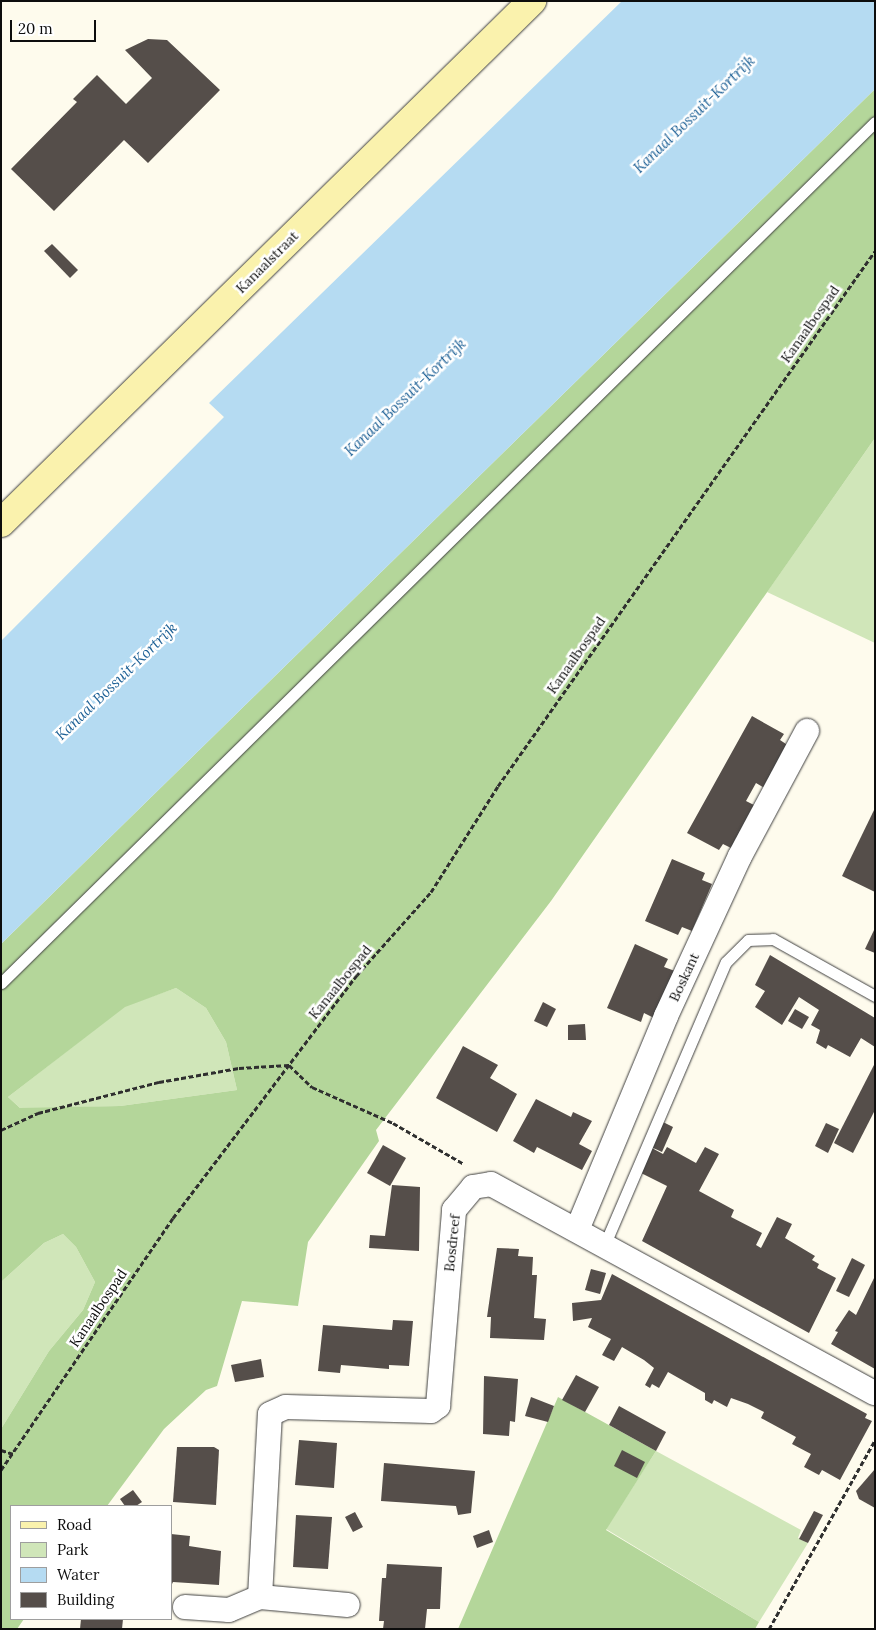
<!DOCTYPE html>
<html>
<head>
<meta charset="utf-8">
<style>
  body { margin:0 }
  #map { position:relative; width:876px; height:1630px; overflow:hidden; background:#fefbed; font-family:Lora,serif }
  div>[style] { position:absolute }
  .green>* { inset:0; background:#d0e6b9 }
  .forest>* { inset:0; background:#b4d69a }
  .water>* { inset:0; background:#b5dbf2 }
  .building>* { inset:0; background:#554e4a }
  .path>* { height:3px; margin-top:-1.5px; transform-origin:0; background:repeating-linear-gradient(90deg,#2f2f2f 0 5px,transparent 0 7.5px) }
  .roads { filter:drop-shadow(0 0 1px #404040) drop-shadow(0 0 1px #404040) }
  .lane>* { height:11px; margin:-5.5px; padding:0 5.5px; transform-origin:5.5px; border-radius:5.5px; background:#fff }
  .street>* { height:24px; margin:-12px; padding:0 12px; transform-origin:12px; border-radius:12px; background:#fff }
  .secondary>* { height:28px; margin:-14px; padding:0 14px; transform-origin:14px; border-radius:14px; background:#faf2ad }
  span { translate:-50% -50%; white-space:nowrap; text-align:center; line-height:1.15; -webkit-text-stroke:5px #fff; paint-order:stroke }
  .street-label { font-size:14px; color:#0d0d0d }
  .water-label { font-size:15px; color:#1e6196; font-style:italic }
  .frame { position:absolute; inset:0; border:2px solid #0d0d0d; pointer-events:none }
  .legend { position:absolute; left:10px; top:1505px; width:162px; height:115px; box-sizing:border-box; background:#fff; border:1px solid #9e9e9e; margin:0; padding:6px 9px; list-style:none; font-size:15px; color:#0d0d0d }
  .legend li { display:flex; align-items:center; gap:10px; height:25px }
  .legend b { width:25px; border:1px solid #9e9e9e }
  .scale { position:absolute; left:10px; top:20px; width:86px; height:22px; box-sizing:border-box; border:2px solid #0d0d0d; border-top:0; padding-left:6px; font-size:15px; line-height:18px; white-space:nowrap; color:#0d0d0d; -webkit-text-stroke:4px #fff; paint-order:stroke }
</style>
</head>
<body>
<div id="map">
  <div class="green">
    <div style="clip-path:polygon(875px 438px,875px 643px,767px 592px)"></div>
    <div style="clip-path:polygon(176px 988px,206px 1008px,226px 1042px,237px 1090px,120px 1106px,48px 1108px,20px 1108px,8px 1097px,125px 1006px)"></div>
    <div style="clip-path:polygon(63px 1234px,76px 1247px,95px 1282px,83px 1310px,49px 1351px,1px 1429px,1px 1282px,44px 1243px)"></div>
    <div style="clip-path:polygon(656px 1451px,801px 1530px,798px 1538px,808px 1543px,759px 1622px,606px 1529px)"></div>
  </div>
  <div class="forest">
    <div style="clip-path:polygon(evenodd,875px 89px,875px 438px,551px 901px,376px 1130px,379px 1141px,308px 1242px,298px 1306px,242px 1301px,217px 1386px,206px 1390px,164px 1429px,107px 1506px,11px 1506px,11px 1619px,24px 1619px,17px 1629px,1px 1629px,1px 1429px,49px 1351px,83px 1310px,95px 1282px,76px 1247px,63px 1234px,44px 1243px,1px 1282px,1px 944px,875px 89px,176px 988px,206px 1008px,226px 1042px,237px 1090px,120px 1106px,20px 1108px,8px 1097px,125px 1007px,176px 988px)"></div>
    <div style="clip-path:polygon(558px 1397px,656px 1451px,606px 1530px,759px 1622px,755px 1629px,458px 1629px)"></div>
  </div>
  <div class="water">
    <div style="clip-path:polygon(622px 1px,875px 1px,875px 89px,1px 944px,1px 641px,224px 417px,209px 403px)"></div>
  </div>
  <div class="building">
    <div style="clip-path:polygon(148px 39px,167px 40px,220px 90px,148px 163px,124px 140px,54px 211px,11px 169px,77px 102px,73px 99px,97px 75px,126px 104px,152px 78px,125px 50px)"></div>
    <div style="clip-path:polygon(52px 244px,78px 270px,70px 278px,44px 251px)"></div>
    <div style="clip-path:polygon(752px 716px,784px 734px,780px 740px,789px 746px,766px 789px,756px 783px,746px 801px,756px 806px,733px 849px,723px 844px,719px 850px,687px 833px)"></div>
    <div style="clip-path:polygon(875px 808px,875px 892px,842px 876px)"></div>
    <div style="clip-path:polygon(672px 859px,705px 873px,702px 880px,712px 884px,692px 931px,682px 927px,678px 935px,645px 921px)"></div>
    <div style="clip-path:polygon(875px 928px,875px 953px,865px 949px)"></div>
    <div style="clip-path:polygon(635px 944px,668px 959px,664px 967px,675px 971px,654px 1018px,644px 1013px,641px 1022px,607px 1008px)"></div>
    <div style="clip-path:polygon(770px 955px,875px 1018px,875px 1047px,861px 1038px,850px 1057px,828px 1045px,826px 1049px,816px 1043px,820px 1030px,811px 1025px,819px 1010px,799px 997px,782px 1025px,755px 1007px,765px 991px,755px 985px)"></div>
    <div style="clip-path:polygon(543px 1002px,556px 1009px,547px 1027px,534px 1021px)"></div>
    <div style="clip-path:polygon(795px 1009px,809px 1017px,802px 1029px,788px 1021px)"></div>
    <div style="clip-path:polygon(585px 1024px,586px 1040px,568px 1040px,568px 1025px)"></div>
    <div style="clip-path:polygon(463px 1046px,498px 1065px,490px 1078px,517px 1094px,497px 1132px,436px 1098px)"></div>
    <div style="clip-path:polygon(875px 1063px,875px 1110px,853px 1153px,834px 1143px)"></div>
    <div style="clip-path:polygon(536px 1099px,571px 1117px,573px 1112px,592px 1121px,579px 1144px,592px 1151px,582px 1170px,537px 1147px,534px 1153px,513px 1141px)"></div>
    <div style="clip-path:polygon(663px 1122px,673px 1127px,662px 1152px,651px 1147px)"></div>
    <div style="clip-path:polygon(826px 1123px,839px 1129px,828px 1153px,815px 1146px)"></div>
    <div style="clip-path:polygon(383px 1145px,406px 1158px,390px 1186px,367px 1173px)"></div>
    <div style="clip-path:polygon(650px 1147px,663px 1154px,667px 1147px,696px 1163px,705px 1147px,719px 1154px,699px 1191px,734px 1210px,731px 1217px,762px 1233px,756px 1245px,761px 1248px,777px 1217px,792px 1224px,785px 1238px,815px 1256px,812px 1260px,819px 1264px,817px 1268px,836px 1278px,809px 1333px,642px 1241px,667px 1186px,639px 1172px)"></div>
    <div style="clip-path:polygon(392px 1185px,420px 1187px,419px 1251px,369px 1248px,370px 1235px,385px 1236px)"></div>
    <div style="clip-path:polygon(497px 1248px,519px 1249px,518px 1256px,533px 1257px,532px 1275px,537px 1275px,534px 1318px,546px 1319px,544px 1340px,490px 1338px,491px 1317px,487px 1317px)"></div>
    <div style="clip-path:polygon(852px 1258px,865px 1265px,849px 1297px,836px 1291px)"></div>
    <div style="clip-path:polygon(591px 1269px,606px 1273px,600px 1294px,585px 1290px)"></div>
    <div style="clip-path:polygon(612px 1274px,867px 1414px,865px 1418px,872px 1421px,840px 1480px,822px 1470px,819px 1475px,804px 1467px,811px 1454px,792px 1444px,796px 1437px,761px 1418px,764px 1412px,748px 1404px,731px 1398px,727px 1407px,714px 1400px,712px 1404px,705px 1400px,705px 1393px,668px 1372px,659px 1388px,652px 1384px,650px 1388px,645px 1385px,654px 1368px,644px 1360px,622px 1347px,614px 1361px,602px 1355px,611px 1339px,588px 1327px,592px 1318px,573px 1321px,572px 1303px,601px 1300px)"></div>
    <div style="clip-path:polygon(875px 1276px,875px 1369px,831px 1344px,838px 1332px,835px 1331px,849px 1310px,856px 1315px)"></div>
    <div style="clip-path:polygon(393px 1320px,413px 1321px,409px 1366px,389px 1365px,389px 1369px,341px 1365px,340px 1373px,318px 1371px,323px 1325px,392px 1330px)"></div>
    <div style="clip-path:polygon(261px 1359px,264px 1377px,235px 1382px,231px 1365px)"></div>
    <div style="clip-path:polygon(576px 1375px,599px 1387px,585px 1412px,562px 1400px)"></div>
    <div style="clip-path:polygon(484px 1376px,518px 1379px,515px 1422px,510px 1421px,509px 1436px,483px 1434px)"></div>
    <div style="clip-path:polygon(531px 1397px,554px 1406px,548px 1422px,525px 1416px)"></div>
    <div style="clip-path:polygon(619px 1406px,666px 1432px,656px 1451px,609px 1425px)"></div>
    <div style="clip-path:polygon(299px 1440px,337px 1443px,334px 1488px,295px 1485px)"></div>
    <div style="clip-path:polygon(177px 1447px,214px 1447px,219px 1450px,216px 1505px,173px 1502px)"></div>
    <div style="clip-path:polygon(622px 1450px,645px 1462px,637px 1478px,614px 1466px)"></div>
    <div style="clip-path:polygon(384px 1463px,475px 1471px,471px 1513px,458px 1515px,456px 1506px,381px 1501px)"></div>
    <div style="clip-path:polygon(875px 1469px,875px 1508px,859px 1499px,856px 1491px)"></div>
    <div style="clip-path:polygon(133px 1490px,142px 1502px,136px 1506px,125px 1506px,120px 1499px)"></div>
    <div style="clip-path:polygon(814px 1511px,823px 1515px,808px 1543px,799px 1539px)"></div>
    <div style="clip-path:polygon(355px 1512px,363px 1527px,353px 1532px,345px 1517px)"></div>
    <div style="clip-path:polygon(296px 1515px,332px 1517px,328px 1569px,293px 1567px)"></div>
    <div style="clip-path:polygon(489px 1530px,493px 1542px,477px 1548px,473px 1536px)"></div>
    <div style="clip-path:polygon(171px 1534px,190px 1536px,189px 1546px,221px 1551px,219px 1585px,173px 1582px,171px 1586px)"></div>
    <div style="clip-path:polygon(387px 1564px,442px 1567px,440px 1609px,427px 1609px,425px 1629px,383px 1629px,384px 1621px,379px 1621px,380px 1606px,382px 1578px,386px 1578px)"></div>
    <div style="clip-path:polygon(81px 1619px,123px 1619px,122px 1629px,80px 1629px)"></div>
  </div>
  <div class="path">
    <div style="left:1px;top:1130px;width:41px;rotate:-24.7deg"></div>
    <div style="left:38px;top:1113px;width:125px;rotate:-14.4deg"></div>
    <div style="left:159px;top:1082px;width:81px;rotate:-9.9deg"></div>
    <div style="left:239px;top:1068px;width:50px;rotate:-3.4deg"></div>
    <div style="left:289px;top:1065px;width:32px;rotate:44deg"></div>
    <div style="left:312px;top:1087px;width:89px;rotate:24deg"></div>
    <div style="left:393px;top:1123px;width:82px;rotate:30deg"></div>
    <div style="left:1px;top:1450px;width:13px;rotate:18deg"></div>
    <div style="left:1px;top:1470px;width:305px;rotate:-55.7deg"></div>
    <div style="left:173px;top:1218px;width:305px;rotate:-52.9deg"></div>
    <div style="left:357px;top:975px;width:111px;rotate:-48.3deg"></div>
    <div style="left:431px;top:892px;width:125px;rotate:-57.7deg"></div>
    <div style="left:498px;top:786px;width:654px;rotate:-54.83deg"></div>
    <div style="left:769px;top:1629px;width:217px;rotate:-60.7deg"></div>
  </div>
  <div class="roads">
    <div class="lane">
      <div style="left:1px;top:983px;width:1227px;rotate:-44.57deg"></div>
      <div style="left:604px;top:1246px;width:309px;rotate:-66.8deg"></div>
      <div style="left:726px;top:962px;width:31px;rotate:-45deg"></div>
      <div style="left:748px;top:940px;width:25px;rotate:-2deg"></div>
      <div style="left:773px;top:939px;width:117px;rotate:29.2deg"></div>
    </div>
    <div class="street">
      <div style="left:577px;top:1230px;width:232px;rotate:-67.4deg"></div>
      <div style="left:666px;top:1016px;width:176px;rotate:-65.2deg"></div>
      <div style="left:740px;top:856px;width:142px;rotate:-61.8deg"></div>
      <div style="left:260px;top:1597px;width:183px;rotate:-86.9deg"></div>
      <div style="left:270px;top:1414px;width:17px;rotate:-24deg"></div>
      <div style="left:286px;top:1407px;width:145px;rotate:1.6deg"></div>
      <div style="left:431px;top:1411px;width:9px;rotate:-36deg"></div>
      <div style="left:438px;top:1406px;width:197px;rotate:-85.3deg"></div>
      <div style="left:454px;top:1210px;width:30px;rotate:-50deg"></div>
      <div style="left:473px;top:1187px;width:18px;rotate:-9deg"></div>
      <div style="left:491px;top:1184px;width:437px;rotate:28.6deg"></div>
      <div style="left:185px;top:1607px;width:44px;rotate:3.9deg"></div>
      <div style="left:229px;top:1610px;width:34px;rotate:-23deg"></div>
      <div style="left:260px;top:1597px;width:88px;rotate:5.2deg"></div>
    </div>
    <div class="secondary">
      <div style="left:1px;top:523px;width:745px;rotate:-44.51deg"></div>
    </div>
  </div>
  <div class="street-label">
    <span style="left:267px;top:262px;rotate:-45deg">Kanaalstraat</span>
    <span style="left:810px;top:324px;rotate:-55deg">Kanaalbospad</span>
    <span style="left:576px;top:655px;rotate:-55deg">Kanaalbospad</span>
    <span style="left:684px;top:977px;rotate:-65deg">Boskant</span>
    <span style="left:340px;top:982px;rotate:-51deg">Kanaalbospad</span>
    <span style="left:452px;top:1243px;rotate:-84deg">Bosdreef</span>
    <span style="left:98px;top:1308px;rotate:-56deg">Kanaalbospad</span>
  </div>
  <div class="water-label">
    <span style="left:694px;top:114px;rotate:-44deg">Kanaal Bossuit-Kortrijk</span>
    <span style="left:405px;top:397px;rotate:-44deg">Kanaal Bossuit-Kortrijk</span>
    <span style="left:116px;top:681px;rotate:-44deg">Kanaal Bossuit-Kortrijk</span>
  </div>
  <div class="frame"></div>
  <ul class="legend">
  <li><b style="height:6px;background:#faf2ad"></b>Road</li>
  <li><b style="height:14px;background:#d0e6b9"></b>Park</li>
  <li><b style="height:14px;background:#b5dbf2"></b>Water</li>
  <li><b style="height:14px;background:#554e4a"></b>Building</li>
  </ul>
  <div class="scale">20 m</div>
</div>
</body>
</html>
